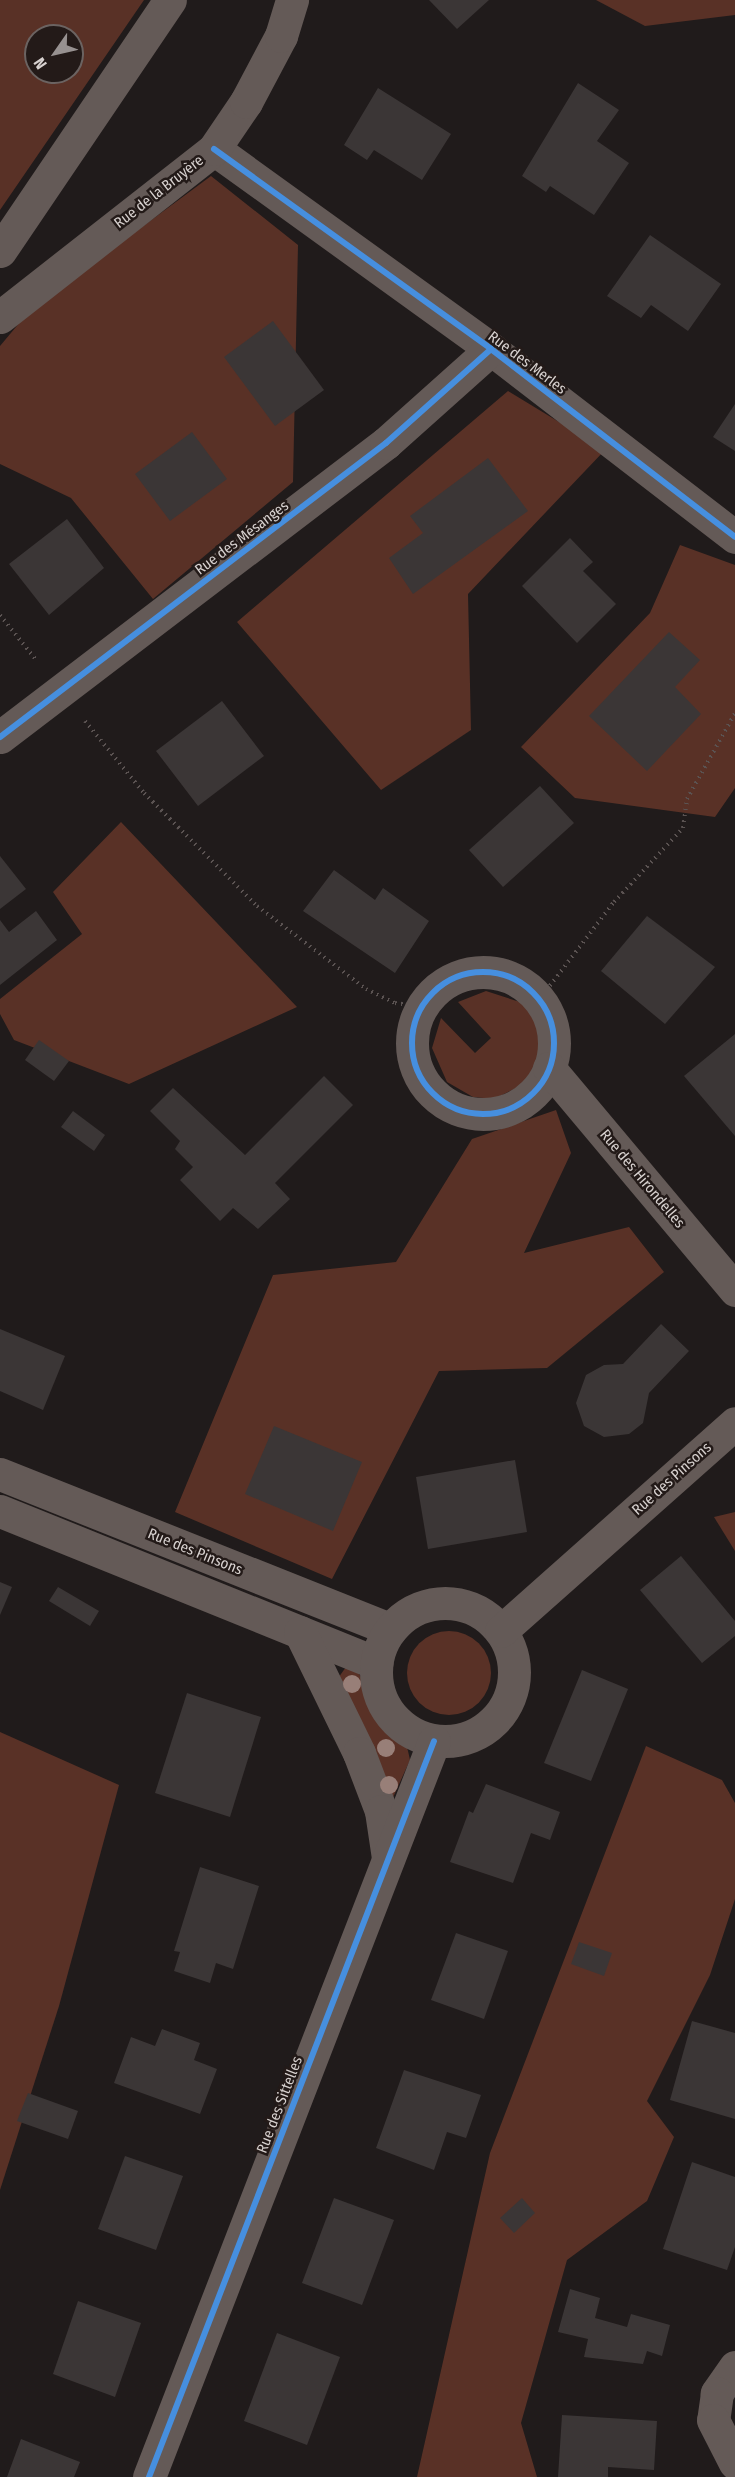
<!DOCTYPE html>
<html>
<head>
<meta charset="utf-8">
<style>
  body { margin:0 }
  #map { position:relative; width:735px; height:2477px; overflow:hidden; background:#201b1b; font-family:"Fira Sans Condensed",sans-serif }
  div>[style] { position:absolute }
  .green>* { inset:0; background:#593126 }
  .round { border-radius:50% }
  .building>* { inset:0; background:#3b3636 }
  .path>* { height:4px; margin-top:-2px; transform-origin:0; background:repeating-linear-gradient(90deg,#5b5352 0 1.5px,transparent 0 6px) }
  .minor>* { height:33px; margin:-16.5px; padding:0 16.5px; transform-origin:16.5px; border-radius:16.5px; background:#645a57 }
  .minor>.ring { margin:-16.5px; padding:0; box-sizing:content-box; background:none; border:33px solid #645a57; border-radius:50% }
  .cycleway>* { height:6px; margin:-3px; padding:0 3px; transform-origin:3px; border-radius:3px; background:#468fdf }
  .cycleway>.ring { margin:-3px; padding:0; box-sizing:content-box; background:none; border:6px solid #468fdf; border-radius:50% }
  .trees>* { width:18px; height:18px; margin:-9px; border-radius:50%; background:#987f78 }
  span { translate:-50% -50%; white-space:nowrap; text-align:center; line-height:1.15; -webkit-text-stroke:5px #231a18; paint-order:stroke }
  .street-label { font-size:15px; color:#d7d1cf }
  .north { position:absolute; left:24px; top:24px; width:60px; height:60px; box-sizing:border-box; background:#231a18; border:2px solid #6b6361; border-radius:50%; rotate:236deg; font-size:16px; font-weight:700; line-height:24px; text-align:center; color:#d7d1cf }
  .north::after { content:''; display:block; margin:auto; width:21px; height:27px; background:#979190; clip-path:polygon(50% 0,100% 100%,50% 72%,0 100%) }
</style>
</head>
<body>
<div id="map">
  <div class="green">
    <div style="clip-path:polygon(evenodd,0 0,144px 0,0 210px,0 0,36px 36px,72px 36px,72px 72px,36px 72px,36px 36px)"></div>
    <div style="clip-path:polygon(596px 0,735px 0,735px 15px,645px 26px)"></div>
    <div style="clip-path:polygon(211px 176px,298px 245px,293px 482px,153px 599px,71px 498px,0 464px,0 346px,31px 309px)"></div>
    <div style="clip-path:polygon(508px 391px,605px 450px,468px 594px,471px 730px,381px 790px,237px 622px)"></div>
    <div style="clip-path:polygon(680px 545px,735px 565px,735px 788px,715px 817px,575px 798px,521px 747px,650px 613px)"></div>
    <div style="clip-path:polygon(121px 822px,297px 1007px,129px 1084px,14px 1040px,0 1014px,0 999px,82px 934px,53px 892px)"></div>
    <div style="clip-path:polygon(486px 991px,523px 1003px,538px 1024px,542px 1048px,528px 1082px,494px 1099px,473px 1097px,447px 1082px,432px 1048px,441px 1018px,475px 1053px,491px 1038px,458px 1002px)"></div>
    <div style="clip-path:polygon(556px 1110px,571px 1153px,524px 1253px,629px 1227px,664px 1272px,547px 1368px,439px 1371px,332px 1579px,175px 1512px,273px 1275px,396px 1262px,472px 1139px)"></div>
    <div style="clip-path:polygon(735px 1512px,735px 1551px,714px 1517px)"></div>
    <div class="round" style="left:407px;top:1631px;width:84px;height:84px"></div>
    <div style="clip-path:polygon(346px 1667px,356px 1668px,389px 1730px,405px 1741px,408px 1751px,410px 1760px,391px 1802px,336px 1681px)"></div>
    <div style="clip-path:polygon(0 1732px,119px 1785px,59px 2006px,0 2190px)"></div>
    <div style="clip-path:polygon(646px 1746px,722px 1780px,735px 1803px,735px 1899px,710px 1975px,647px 2101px,674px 2137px,647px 2201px,567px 2260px,521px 2423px,537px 2477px,417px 2477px,490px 2153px)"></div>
  </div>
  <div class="building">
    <div style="clip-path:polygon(429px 0,489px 0,457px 29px)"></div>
    <div style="clip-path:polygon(578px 83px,619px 110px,597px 141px,629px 163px,594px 215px,550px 186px,546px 192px,522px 176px)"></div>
    <div style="clip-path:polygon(378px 88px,451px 134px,422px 180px,374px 150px,367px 160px,344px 145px)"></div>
    <div style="clip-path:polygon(650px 235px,721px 284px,688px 331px,651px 305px,641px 318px,607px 296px)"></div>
    <div style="clip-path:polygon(273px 321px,324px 390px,275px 426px,224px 357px)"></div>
    <div style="clip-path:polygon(735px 404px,735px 451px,713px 437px)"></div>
    <div style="clip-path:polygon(192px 432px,227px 479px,170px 521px,135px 474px)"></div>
    <div style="clip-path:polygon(488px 458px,528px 511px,413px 594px,389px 558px,423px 533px,410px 516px)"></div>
    <div style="clip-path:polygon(67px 519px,104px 568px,49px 615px,9px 564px)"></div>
    <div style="clip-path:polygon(570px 538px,593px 562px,583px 571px,616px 604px,577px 643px,522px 586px)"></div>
    <div style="clip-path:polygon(669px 632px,700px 660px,675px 687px,701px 714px,647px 771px,589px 716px)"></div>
    <div style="clip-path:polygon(222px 701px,264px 756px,198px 806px,156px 751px)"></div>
    <div style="clip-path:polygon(540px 786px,574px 823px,503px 887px,469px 850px)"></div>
    <div style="clip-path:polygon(0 856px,26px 889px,0 909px)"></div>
    <div style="clip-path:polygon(334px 870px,375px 900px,383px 888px,429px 921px,395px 973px,303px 911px)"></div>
    <div style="clip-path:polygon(36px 911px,57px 940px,0 985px,0 920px,9px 932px)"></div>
    <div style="clip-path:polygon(647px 916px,715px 967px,665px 1024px,601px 971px)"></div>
    <div style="clip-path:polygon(735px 1034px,735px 1136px,684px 1076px)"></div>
    <div style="clip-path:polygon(39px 1040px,69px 1061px,54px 1081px,25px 1060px)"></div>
    <div style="clip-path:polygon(324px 1076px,353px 1105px,275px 1183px,290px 1199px,258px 1229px,233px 1208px,220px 1221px,180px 1180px,193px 1167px,175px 1149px,180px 1141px,150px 1111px,173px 1088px,245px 1155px)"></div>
    <div style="clip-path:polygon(73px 1111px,105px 1135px,94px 1151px,61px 1127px)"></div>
    <div style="clip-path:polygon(661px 1324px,689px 1351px,649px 1393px,643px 1423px,629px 1434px,604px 1437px,584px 1426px,576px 1403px,586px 1375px,604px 1365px,623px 1364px)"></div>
    <div style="clip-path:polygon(0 1329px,65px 1356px,43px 1410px,0 1391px)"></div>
    <div style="clip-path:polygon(274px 1426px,362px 1462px,333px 1531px,245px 1494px)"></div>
    <div style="clip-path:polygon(515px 1460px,527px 1532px,428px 1549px,416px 1477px)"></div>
    <div style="clip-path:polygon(681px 1556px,735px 1621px,735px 1636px,702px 1663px,640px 1590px)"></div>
    <div style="clip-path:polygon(0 1582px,12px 1587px,0 1615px)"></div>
    <div style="clip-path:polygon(58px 1587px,99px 1611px,90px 1626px,49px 1601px)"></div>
    <div style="clip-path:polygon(582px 1670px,628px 1689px,591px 1781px,544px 1763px)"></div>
    <div style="clip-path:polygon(187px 1693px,261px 1717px,230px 1817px,155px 1793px)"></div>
    <div style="clip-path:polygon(486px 1784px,560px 1812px,550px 1840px,531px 1833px,513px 1883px,450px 1862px,469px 1811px,473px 1813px)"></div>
    <div style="clip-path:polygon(200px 1867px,259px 1886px,233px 1969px,216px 1963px,210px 1983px,174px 1971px,180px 1952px,174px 1951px)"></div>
    <div style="clip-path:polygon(456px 1933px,508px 1951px,484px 2019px,431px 2000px)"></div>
    <div style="clip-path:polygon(579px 1942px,612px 1953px,604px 1976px,571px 1964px)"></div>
    <div style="clip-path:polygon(692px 2021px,735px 2033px,735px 2119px,670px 2100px)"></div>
    <div style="clip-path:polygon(162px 2029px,200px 2043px,194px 2060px,217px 2069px,200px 2114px,114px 2083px,131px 2037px,155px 2046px)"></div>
    <div style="clip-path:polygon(404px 2070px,481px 2095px,466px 2138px,447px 2132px,434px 2170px,376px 2148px)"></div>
    <div style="clip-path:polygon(28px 2093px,78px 2111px,68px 2139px,17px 2121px)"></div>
    <div style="clip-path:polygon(125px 2156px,183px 2176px,156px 2250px,98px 2229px)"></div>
    <div style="clip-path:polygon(692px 2162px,735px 2177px,735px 2247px,727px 2270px,663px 2249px)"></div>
    <div style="clip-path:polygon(334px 2198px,394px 2220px,362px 2305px,302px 2283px)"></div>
    <div style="clip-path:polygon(522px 2198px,535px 2213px,514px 2233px,500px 2218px)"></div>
    <div style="clip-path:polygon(570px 2289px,600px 2298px,595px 2318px,627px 2327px,631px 2314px,670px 2325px,662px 2356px,647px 2351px,643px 2364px,584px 2357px,588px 2339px,558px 2332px)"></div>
    <div style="clip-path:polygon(78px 2301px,141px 2323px,115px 2397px,53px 2374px)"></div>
    <div style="clip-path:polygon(277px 2333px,340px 2357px,307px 2445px,244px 2421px)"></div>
    <div style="clip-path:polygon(562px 2415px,657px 2421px,654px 2470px,608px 2467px,608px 2477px,558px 2477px)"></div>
    <div style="clip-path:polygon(21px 2439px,80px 2462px,74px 2477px,7px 2477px)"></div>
  </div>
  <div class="path">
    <div style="left:0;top:615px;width:59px;rotate:51.2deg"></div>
    <div style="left:85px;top:721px;width:93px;rotate:50.7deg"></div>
    <div style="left:144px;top:793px;width:160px;rotate:45deg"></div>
    <div style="left:257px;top:906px;width:137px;rotate:37.3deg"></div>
    <div style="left:366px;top:989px;width:32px;rotate:26deg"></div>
    <div style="left:395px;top:1003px;width:27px;rotate:8deg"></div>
    <div style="left:539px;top:1000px;width:123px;rotate:-52.6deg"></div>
    <div style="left:614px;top:902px;width:101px;rotate:-47deg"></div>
    <div style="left:683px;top:828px;width:29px;rotate:-82deg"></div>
    <div style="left:687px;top:799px;width:98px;rotate:-60.8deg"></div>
  </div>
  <div class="minor">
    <div style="left:214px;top:149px;width:342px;rotate:35.8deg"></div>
    <div style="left:491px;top:349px;width:308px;rotate:37.6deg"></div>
    <div style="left:0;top:251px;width:303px;rotate:-55.9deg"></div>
    <div style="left:0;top:317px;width:272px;rotate:-38.1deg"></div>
    <div style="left:214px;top:149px;width:57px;rotate:-55.8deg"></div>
    <div style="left:246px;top:102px;width:75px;rotate:-62.1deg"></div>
    <div style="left:281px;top:36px;width:38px;rotate:-73deg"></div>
    <div style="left:0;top:737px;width:485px;rotate:-37.3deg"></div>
    <div style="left:386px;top:443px;width:141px;rotate:-41.8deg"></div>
    <div class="ring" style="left:412px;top:972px;width:109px;height:109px"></div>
    <div style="left:549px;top:1068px;width:290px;rotate:50deg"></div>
    <div style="left:0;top:1474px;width:420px;rotate:21.7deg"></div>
    <div style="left:0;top:1511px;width:406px;rotate:22deg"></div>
    <div class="ring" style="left:376px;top:1603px;width:105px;height:105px"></div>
    <div style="left:501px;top:1631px;width:313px;rotate:-41.6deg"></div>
    <div style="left:300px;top:1632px;width:135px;rotate:64deg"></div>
    <div style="left:359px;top:1753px;width:62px;rotate:69.2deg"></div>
    <div style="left:381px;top:1811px;width:48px;rotate:81.5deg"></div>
    <div style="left:735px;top:2367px;width:32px;rotate:125deg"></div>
    <div style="left:717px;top:2393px;width:27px;rotate:98deg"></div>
    <div style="left:713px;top:2420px;width:48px;rotate:62.9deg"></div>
    <div style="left:149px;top:2477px;width:789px;rotate:-68.83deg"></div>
  </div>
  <div class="cycleway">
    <div style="left:214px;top:149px;width:342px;rotate:35.8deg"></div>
    <div style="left:491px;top:349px;width:308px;rotate:37.6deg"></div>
    <div style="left:0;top:737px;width:485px;rotate:-37.3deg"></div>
    <div style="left:386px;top:443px;width:141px;rotate:-41.8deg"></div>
    <div class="ring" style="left:412px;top:972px;width:136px;height:136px"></div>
    <div style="left:149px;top:2477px;width:789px;rotate:-68.83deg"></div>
  </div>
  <div class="trees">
    <div style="left:352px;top:1684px"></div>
    <div style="left:386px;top:1748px"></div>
    <div style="left:389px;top:1785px"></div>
  </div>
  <div class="street-label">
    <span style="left:159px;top:192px;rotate:-38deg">Rue de la Bruyère</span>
    <span style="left:527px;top:363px;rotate:37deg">Rue des Merles</span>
    <span style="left:242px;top:538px;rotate:-37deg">Rue des Mésanges</span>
    <span style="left:642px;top:1179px;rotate:50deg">Rue des Hirondelles</span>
    <span style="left:672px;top:1479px;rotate:-42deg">Rue des Pinsons</span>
    <span style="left:195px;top:1552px;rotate:22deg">Rue des Pinsons</span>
    <span style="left:280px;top:2105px;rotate:-69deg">Rue des Sittelles</span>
  </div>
  <div class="north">N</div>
</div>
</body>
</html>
